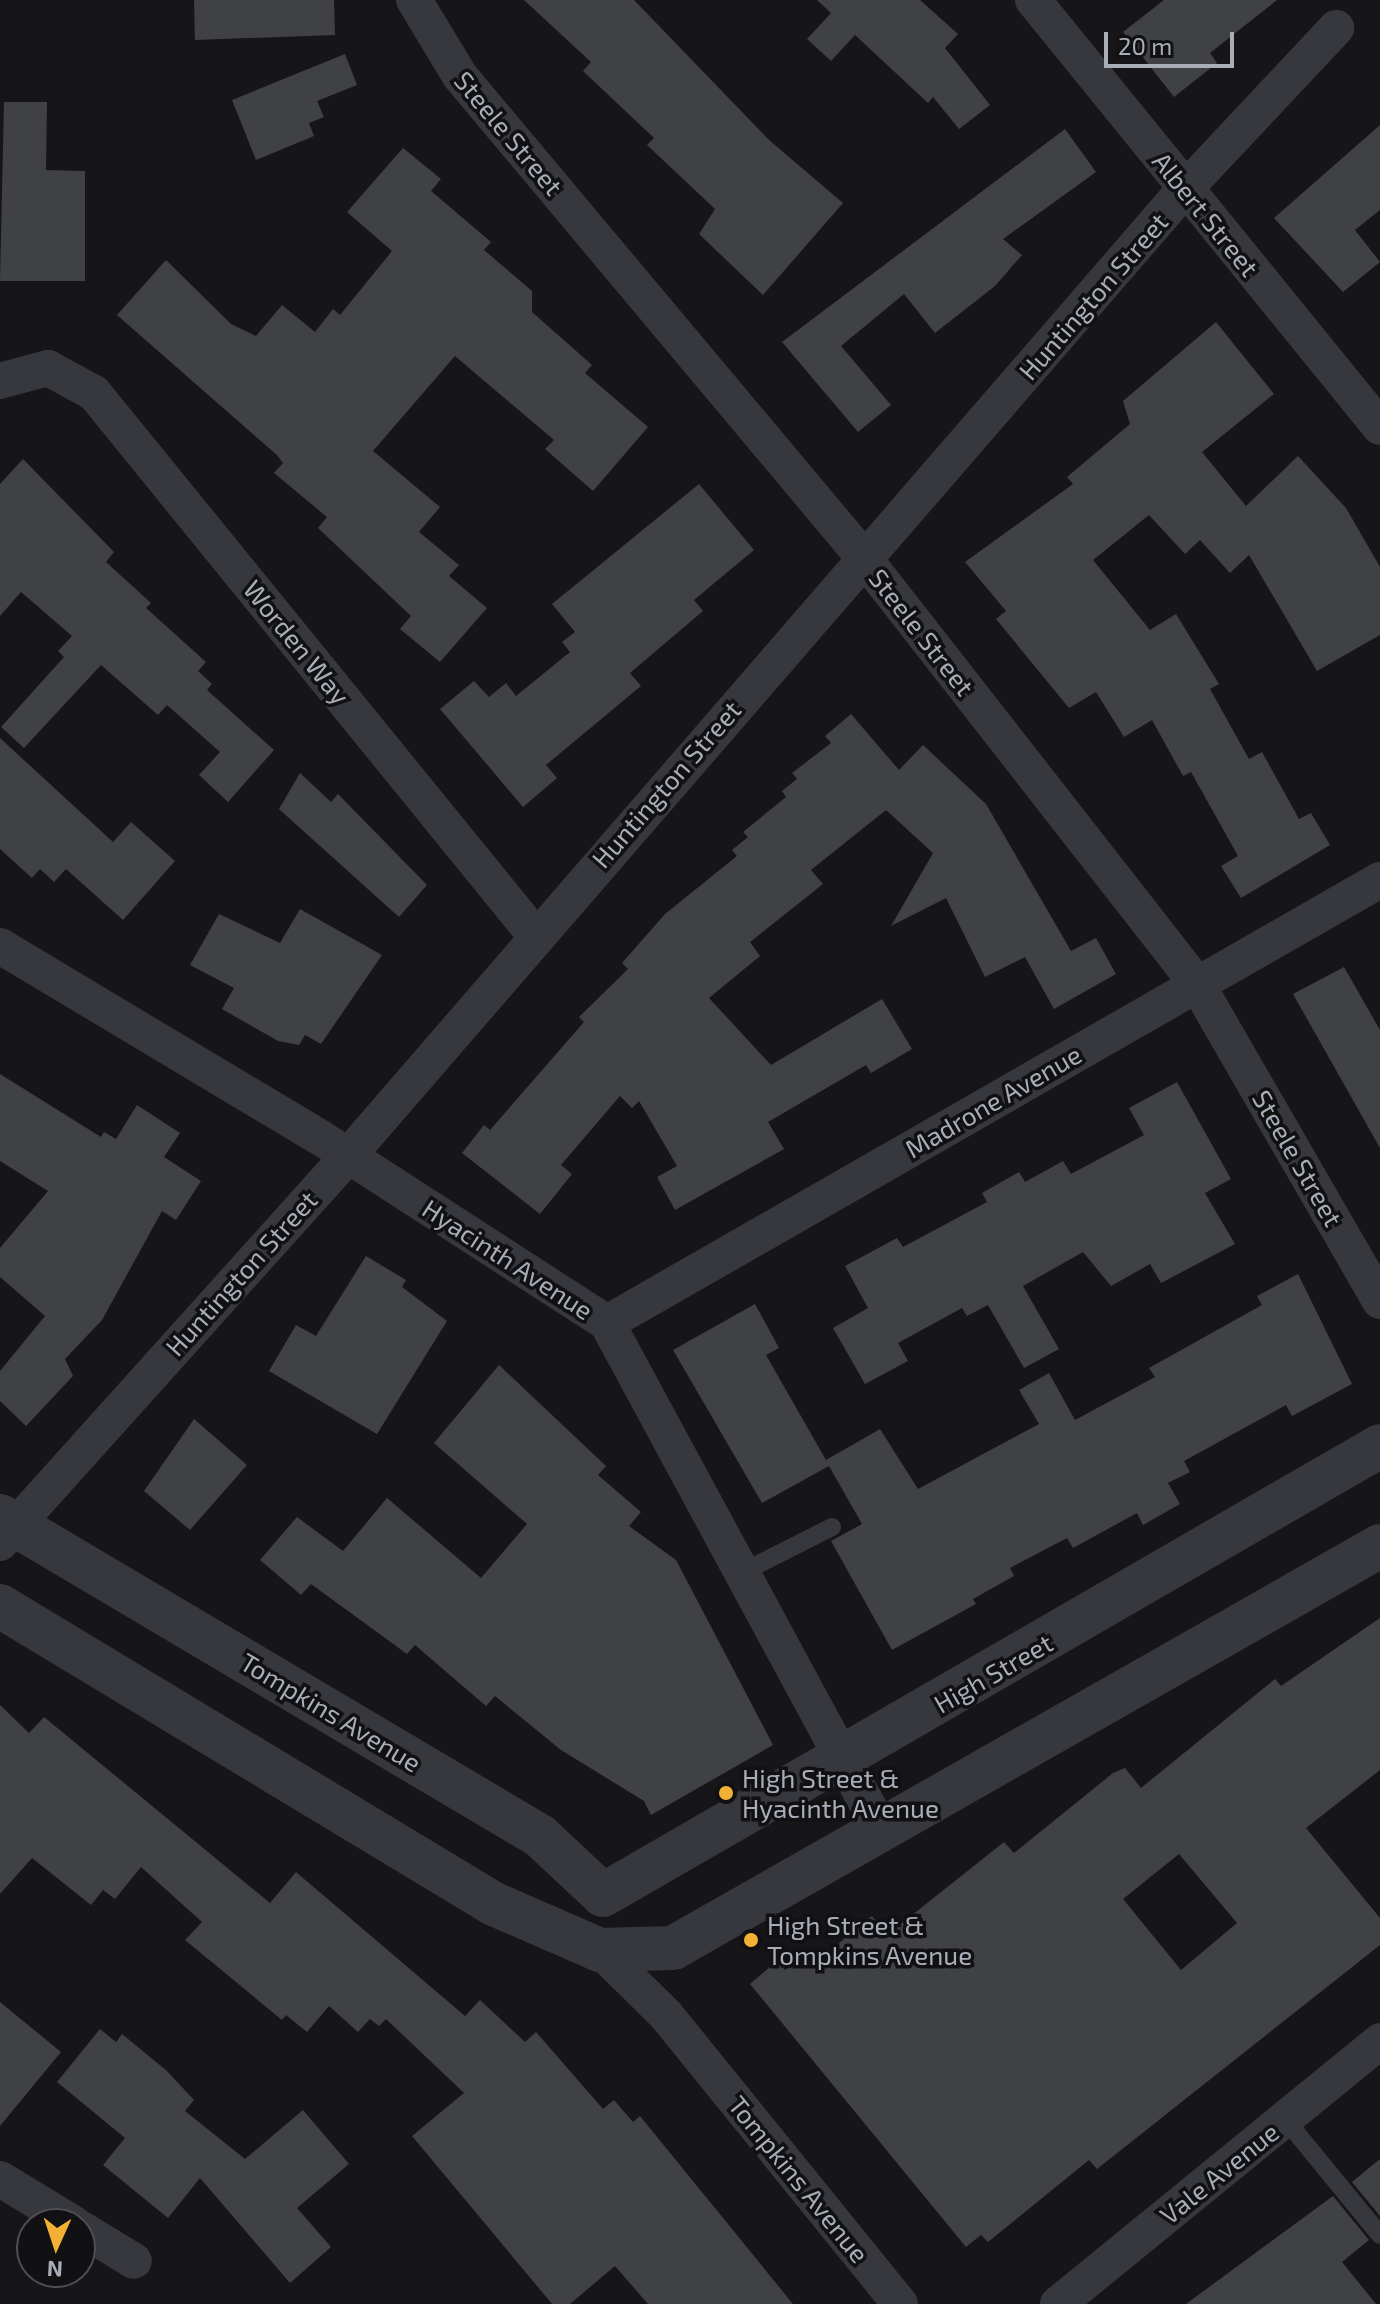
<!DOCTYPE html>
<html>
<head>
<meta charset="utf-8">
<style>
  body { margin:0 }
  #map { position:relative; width:1380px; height:2304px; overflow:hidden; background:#161618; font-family:"Exo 2",sans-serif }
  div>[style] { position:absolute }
  .building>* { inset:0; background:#404145 }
  .service>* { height:18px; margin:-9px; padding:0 9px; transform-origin:9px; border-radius:9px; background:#37383d }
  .minor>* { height:36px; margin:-18px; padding:0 18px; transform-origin:18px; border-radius:18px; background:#37383d }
  .tertiary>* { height:44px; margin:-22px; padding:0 22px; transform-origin:22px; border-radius:22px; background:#37383d }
  .dots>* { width:22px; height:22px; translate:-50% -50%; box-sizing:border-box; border:4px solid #111113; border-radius:50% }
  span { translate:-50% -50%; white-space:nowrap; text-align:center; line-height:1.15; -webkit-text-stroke:7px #111113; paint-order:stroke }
  .street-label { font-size:26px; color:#a8adb8 }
  .poi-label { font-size:26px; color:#a8adb8 }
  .left { translate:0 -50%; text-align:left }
  .north { position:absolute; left:16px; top:2208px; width:80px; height:80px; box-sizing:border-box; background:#111113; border:2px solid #4d4f55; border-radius:50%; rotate:183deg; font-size:22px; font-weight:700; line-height:32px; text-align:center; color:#a8adb8 }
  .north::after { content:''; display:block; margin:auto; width:28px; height:36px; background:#f2b134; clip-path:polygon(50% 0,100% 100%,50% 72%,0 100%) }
  .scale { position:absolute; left:1104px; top:32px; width:130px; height:36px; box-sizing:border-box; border:4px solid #a8adb8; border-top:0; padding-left:10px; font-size:24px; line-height:28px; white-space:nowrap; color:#a8adb8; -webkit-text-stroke:6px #111113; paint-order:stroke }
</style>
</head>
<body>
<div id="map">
  <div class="building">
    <div style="clip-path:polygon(194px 0,334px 0,335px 35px,195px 40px)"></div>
    <div style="clip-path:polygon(524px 0,634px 0,769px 140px,843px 203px,763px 295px,699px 234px,715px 209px,647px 145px,654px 138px,583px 71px,591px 62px)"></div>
    <div style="clip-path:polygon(817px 0,920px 0,958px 34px,945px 48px,990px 105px,959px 129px,933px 97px,928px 103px,855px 35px,831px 61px,807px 39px,831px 13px)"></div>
    <div style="clip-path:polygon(1164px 0,1277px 0,1210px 53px,1217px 63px,1174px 97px,1123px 32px)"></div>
    <div style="clip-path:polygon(345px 54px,357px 85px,317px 101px,324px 117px,309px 123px,314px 136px,256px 160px,232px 100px)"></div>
    <div style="clip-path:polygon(4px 102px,47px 102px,46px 170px,85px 171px,85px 281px,0 281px)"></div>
    <div style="clip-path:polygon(1380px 125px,1380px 210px,1355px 230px,1380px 262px,1343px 292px,1274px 218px)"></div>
    <div style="clip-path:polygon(1065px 129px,1096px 172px,1003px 239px,1022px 255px,995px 286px,935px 333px,904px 294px,841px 346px,891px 405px,858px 432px,782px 342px)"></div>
    <div style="clip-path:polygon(403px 148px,441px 179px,431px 191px,491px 242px,484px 250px,532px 291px,532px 312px,592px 365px,585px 373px,648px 427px,593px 491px,545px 449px,554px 440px,455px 356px,373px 451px,440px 507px,419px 532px,459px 565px,449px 576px,487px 608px,440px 662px,400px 629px,411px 616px,318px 528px,327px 517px,274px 473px,283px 463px,277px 455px,117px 315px,166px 260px,231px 324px,256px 336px,282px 305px,315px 332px,333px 309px,340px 315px,392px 251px,347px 212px)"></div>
    <div style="clip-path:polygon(1216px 322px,1274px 394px,1202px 452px,1246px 506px,1298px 456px,1346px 508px,1380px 567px,1380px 635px,1317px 671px,1249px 555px,1230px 573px,1200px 540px,1185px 554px,1149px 515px,1093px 560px,1150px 630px,1176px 614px,1219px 684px,1210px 689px,1249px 759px,1262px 752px,1299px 819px,1311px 813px,1330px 845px,1241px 898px,1221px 866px,1238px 856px,1191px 772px,1183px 776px,1152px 720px,1124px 737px,1096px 692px,1069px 708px,996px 619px,1006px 611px,965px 562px,1073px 484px,1067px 477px,1130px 424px,1123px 401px)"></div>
    <div style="clip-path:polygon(23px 459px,114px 552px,106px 562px,151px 603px,146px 608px,206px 662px,198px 671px,212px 684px,207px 690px,274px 750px,228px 802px,199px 775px,220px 752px,167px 705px,158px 715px,101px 665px,24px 748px,1px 727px,64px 657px,58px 651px,72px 636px,21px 592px,0 616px,0 484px)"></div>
    <div style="clip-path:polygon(699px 484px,754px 550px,694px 600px,703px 611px,630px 673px,641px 686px,546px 765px,557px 778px,523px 807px,440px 709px,474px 681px,489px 697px,506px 683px,516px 696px,570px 652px,562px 642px,575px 632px,552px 604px)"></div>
    <div style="clip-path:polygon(851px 714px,899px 770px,923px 745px,986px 804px,1071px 951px,1096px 938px,1116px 974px,1054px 1009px,1025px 957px,985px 977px,946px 898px,891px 926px,933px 853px,886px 810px,811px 870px,823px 884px,750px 942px,760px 956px,709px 998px,771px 1065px,882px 999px,912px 1049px,871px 1073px,866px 1065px,768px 1122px,784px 1149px,675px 1210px,657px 1177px,677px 1166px,639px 1101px,632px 1108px,620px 1096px,561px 1165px,572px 1174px,540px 1214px,462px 1153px,484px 1125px,490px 1130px,584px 1022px,579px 1017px,628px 969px,622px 963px,665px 914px,737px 856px,732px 850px,748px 837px,743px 832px,786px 797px,782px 791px,797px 779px,792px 773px,831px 743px,825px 736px)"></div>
    <div style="clip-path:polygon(0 738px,113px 842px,131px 822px,175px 861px,123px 920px,66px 869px,54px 882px,40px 869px,32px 878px,0 849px)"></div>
    <div style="clip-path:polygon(300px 773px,331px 802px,338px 794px,427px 885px,399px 917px,279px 809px)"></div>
    <div style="clip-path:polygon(300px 909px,382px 955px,321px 1044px,305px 1035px,299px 1045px,278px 1041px,222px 1009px,234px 988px,190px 965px,219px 914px,280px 943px)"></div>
    <div style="clip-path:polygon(1344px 967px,1380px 1030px,1380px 1148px,1293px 994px)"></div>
    <div style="clip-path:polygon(0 1074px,101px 1137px,104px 1132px,116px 1139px,137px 1105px,180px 1133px,164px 1157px,201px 1181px,176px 1220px,162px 1211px,102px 1320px,65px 1359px,73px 1376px,26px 1426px,0 1401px,0 1371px,45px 1316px,0 1277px,0 1248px,48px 1191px,0 1161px)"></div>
    <div style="clip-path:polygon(1177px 1082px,1231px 1179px,1205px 1193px,1235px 1244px,1161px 1283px,1150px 1264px,1111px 1286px,1083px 1252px,1023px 1286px,1059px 1349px,1024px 1368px,988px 1305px,967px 1316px,962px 1308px,898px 1343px,908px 1361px,865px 1384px,833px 1328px,868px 1308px,845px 1266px,897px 1238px,903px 1247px,987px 1202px,982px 1193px,1019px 1172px,1025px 1182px,1063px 1161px,1071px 1174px,1144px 1135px,1129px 1108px)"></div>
    <div style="clip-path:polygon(366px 1256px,406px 1280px,402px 1287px,447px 1321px,377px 1434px,269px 1371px,296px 1325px,316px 1336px)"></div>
    <div style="clip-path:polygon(1298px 1274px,1352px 1384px,1292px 1416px,1286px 1405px,1184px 1461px,1190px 1472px,1168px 1483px,1180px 1504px,1143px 1525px,1137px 1513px,1073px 1548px,1067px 1538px,1010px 1568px,1014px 1576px,973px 1599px,976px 1604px,892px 1650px,831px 1541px,862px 1524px,829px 1466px,762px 1503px,673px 1350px,755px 1304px,779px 1348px,766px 1355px,826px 1460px,880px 1429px,918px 1489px,1039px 1424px,1019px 1390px,1049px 1373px,1075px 1420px,1155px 1377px,1149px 1368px,1262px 1305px,1257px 1296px)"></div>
    <div style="clip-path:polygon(499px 1365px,606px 1466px,598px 1475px,641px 1512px,629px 1526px,676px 1560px,773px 1745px,651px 1815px,644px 1801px,561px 1750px,495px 1696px,486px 1706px,415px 1645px,407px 1654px,311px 1584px,301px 1595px,260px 1560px,297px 1517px,343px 1551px,387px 1498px,481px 1578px,527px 1524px,434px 1443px)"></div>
    <div style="clip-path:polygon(194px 1419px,247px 1465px,190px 1530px,144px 1491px)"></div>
    <div style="clip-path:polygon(evenodd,1380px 1618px,1380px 1770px,1306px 1828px,1380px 1918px,1380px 1945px,1097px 2169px,1089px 2160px,988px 2242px,981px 2235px,966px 2247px,750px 1984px,777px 1961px,785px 1970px,801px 1957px,810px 1967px,872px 1916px,887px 1935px,1004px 1842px,1014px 1853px,1113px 1773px,1125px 1768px,1141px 1788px,1275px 1679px,1281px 1686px,1380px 1618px,1179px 1854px,1237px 1923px,1181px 1970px,1123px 1899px,1179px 1854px)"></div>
    <div style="clip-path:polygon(0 1705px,29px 1733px,44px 1717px,270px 1903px,296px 1872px,465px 2016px,480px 2000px,525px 2042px,536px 2032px,603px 2109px,614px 2100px,633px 2122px,640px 2116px,793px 2304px,648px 2304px,615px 2266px,570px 2304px,552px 2304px,412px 2136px,464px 2093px,386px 2019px,379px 2026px,370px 2019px,358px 2032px,329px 2006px,307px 2032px,286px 2015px,282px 2020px,185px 1940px,202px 1922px,141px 1867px,115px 1899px,103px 1890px,91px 1905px,32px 1858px,0 1894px)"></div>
    <div style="clip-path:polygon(0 2002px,61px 2052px,0 2126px)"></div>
    <div style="clip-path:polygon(100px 2029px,116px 2042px,122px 2034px,167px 2071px,194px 2100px,185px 2111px,245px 2159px,303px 2110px,349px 2164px,297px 2208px,331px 2247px,290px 2283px,200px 2178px,168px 2218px,103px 2165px,125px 2138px,57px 2082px)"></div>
    <div style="clip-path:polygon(1380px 2159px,1380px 2216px,1352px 2182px)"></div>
    <div style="clip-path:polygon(1333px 2196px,1369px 2240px,1342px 2262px,1376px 2304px,1186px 2304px)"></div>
  </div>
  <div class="service">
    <div style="left:741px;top:1573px;width:102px;rotate:-26.8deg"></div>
    <div style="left:1285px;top:2119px;width:150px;rotate:50.7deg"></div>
  </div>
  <div class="minor">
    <div style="left:414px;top:0;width:89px;rotate:58.8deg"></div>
    <div style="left:460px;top:76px;width:629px;rotate:50.03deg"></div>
    <div style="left:864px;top:558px;width:541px;rotate:51.99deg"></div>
    <div style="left:1197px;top:984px;width:366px;rotate:60deg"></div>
    <div style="left:1033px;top:0;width:550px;rotate:50.9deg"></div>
    <div style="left:0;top:381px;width:50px;rotate:-15.2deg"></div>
    <div style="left:48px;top:368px;width:52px;rotate:28.5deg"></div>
    <div style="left:94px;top:393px;width:697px;rotate:50.88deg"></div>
    <div style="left:0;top:946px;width:374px;rotate:30.9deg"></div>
    <div style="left:321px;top:1138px;width:341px;rotate:32.9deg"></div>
    <div style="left:607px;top:1323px;width:574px;rotate:61.6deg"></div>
    <div style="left:607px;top:1323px;width:891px;rotate:-29.82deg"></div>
    <div style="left:0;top:1543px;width:522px;rotate:-48.03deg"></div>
    <div style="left:349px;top:1155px;width:1278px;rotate:-49.13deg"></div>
    <div style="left:1185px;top:189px;width:221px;rotate:-46.8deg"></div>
    <div style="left:600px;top:1950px;width:93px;rotate:44.6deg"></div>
    <div style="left:666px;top:2015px;width:372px;rotate:51deg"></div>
    <div style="left:0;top:2179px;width:87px;rotate:31.3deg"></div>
    <div style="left:80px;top:2228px;width:63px;rotate:31.4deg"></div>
    <div style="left:1058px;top:2304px;width:416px;rotate:-39.2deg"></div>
  </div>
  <div class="tertiary">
    <div style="left:0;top:1516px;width:628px;rotate:30.65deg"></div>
    <div style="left:540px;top:1836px;width:86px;rotate:43.1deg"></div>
    <div style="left:0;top:1606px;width:577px;rotate:31.1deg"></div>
    <div style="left:494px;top:1904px;width:116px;rotate:23.5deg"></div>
    <div style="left:600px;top:1950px;width:73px;rotate:-1.6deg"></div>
    <div style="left:673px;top:1948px;width:813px;rotate:-29.62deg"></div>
    <div style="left:603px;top:1895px;width:897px;rotate:-30.02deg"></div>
  </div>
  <div class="dots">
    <div style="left:726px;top:1793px;background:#f2b134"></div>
    <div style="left:751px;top:1940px;background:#f2b134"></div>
  </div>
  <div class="street-label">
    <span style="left:509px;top:133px;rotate:50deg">Steele Street</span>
    <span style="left:1206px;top:214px;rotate:51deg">Albert Street</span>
    <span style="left:1093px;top:296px;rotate:-49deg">Huntington Street</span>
    <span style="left:922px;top:632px;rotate:52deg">Steele Street</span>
    <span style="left:297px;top:642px;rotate:51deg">Worden Way</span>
    <span style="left:666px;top:784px;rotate:-49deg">Huntington Street</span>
    <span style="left:993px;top:1101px;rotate:-30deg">Madrone Avenue</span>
    <span style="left:1298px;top:1158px;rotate:60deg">Steele Street</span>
    <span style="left:508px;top:1259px;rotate:33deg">Hyacinth Avenue</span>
    <span style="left:241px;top:1273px;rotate:-48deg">Huntington Street</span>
    <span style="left:993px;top:1673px;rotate:-30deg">High Street</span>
    <span style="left:331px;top:1712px;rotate:31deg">Tompkins Avenue</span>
    <span style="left:1219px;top:2173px;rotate:-39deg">Vale Avenue</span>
    <span style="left:799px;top:2179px;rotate:51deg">Tompkins Avenue</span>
  </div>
  <div class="poi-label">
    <span class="left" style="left:742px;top:1793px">High Street &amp;<br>Hyacinth Avenue</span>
    <span class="left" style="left:767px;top:1940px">High Street &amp;<br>Tompkins Avenue</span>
  </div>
  <div class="north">N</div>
  <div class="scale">20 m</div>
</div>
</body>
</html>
